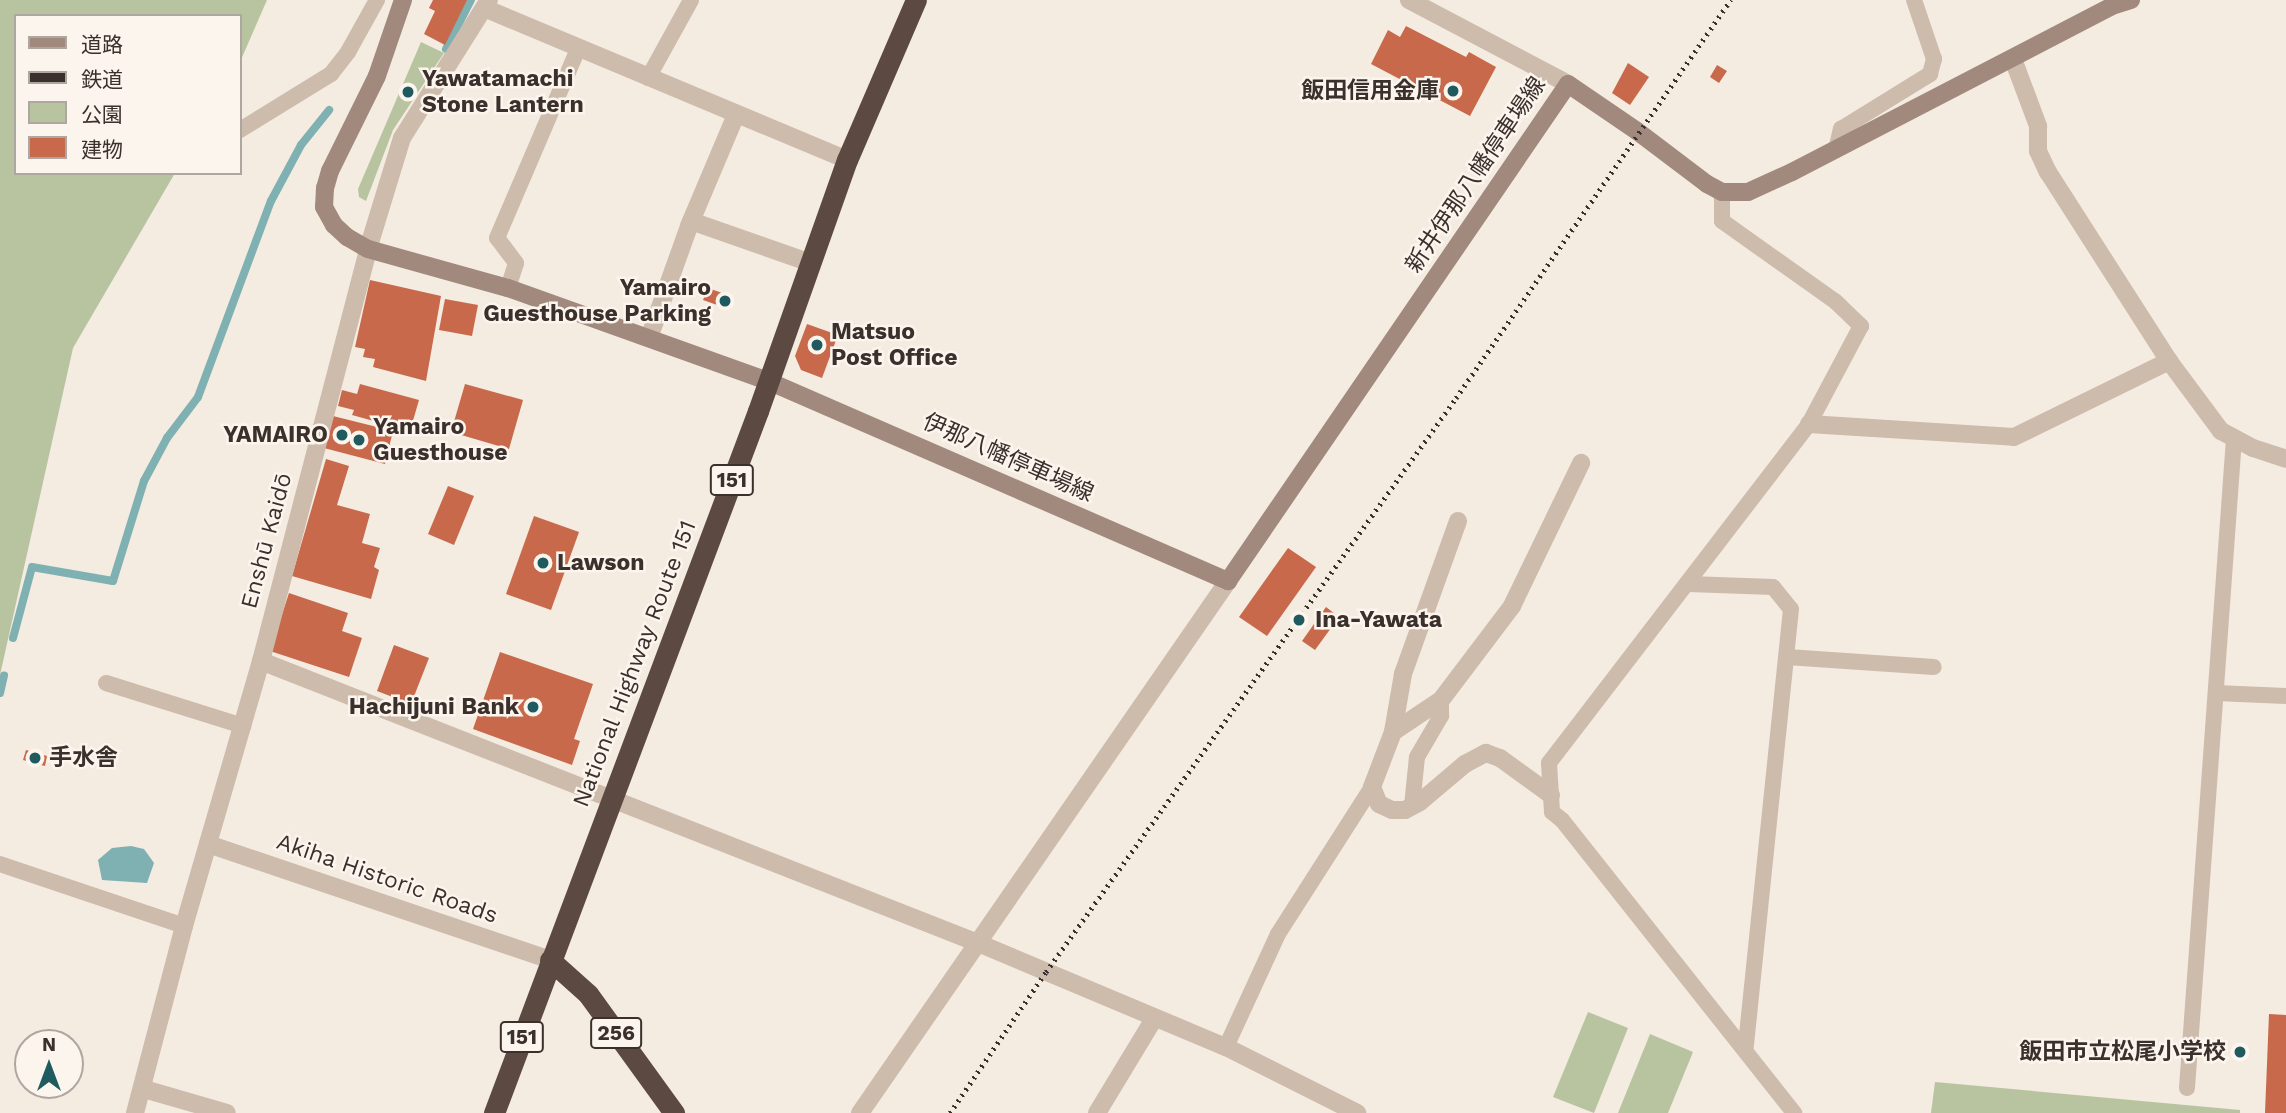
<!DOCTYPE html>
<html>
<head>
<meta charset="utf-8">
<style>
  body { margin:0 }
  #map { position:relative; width:2286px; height:1113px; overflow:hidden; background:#f4ebe1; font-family:"Work Sans","Noto Sans JP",sans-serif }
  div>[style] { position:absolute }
  .green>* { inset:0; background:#b8c4a0 }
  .water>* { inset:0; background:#7fb0b2 }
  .stream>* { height:8px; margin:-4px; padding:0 4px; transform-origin:4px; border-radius:4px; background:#7fb0b2 }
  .building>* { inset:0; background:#c8694b }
  .lane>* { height:16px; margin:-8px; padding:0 8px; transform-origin:8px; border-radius:8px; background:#cdbbac }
  .street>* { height:18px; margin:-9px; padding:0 9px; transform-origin:9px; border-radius:9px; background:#cdbbac }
  .secondary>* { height:18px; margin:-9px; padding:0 9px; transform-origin:9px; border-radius:9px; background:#a18a7d }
  .highway>* { height:21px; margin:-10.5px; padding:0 10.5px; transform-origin:10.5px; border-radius:10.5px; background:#5c4a42 }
  .rail>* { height:5px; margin-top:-2.5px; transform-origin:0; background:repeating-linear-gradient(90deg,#3b302b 0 2px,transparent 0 7px) }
  .dots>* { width:19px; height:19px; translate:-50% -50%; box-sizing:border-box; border:4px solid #fbf5ee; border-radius:50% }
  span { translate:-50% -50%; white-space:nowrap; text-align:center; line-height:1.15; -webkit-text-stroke:5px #fbf5ee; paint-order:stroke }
  .shield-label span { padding:2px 5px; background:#fbf5ee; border:2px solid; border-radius:5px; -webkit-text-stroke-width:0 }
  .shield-label { font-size:21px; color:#3b302b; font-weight:700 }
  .poi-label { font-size:23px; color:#3b302b; font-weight:700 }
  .left { translate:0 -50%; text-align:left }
  .right { translate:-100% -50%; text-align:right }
  .street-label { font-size:23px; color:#3b302b }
  .legend { position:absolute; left:14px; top:14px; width:228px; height:161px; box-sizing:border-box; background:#fbf5ee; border:2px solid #aea6a0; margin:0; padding:9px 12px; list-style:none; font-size:21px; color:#3b302b }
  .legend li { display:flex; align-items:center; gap:14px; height:35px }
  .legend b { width:35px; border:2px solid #aea6a0 }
  .north { position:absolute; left:14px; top:1029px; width:70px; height:70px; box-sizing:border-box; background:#fbf5ee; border:2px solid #aea6a0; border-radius:50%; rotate:0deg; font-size:19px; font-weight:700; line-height:28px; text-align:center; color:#3b302b }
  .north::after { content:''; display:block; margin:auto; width:24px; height:32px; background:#1f5a5e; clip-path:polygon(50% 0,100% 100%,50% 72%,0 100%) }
</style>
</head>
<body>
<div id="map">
  <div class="green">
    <div style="clip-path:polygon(0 0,267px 0,240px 62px,240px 16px,16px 16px,16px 173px,175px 173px,73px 348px,0 675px)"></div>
    <div style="clip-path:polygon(421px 42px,444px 53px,393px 130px,366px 201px,359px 197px,358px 189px)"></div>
    <div style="clip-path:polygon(1588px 1012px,1628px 1028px,1594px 1113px,1553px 1097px)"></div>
    <div style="clip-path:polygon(1650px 1034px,1693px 1052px,1668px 1113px,1618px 1113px)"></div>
    <div style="clip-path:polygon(1935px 1082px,2240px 1110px,2240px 1113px,1931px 1113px)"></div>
  </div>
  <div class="water">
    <div style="clip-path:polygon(131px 846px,144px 849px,154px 863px,147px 883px,102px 880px,98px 860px,112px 848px)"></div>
  </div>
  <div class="stream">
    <div style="left:446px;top:49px;width:55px;rotate:-63deg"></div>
    <div style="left:13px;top:638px;width:73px;rotate:-75deg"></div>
    <div style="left:32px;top:567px;width:82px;rotate:9.8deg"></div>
    <div style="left:113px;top:581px;width:105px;rotate:-72.8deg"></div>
    <div style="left:144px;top:481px;width:49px;rotate:-61.9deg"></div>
    <div style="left:167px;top:438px;width:51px;rotate:-52.9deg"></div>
    <div style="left:198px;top:397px;width:209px;rotate:-69.6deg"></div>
    <div style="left:271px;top:201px;width:64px;rotate:-61.8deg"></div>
    <div style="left:301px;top:145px;width:45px;rotate:-51.3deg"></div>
    <div style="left:0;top:693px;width:18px;rotate:-77deg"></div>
  </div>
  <div class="building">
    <div style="clip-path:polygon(433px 0,467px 0,445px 45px,424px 34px,435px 11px,429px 8px)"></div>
    <div style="clip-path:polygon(1406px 26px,1466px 57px,1469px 52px,1496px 67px,1470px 116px,1371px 64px,1388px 30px,1400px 37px)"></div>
    <div style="clip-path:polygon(1628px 63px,1649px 77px,1630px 105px,1612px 93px)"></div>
    <div style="clip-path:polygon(1717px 65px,1727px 71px,1719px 83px,1710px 77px)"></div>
    <div style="clip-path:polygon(370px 280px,441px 296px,426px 381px,373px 367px,375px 359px,363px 357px,365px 349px,355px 347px)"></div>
    <div style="clip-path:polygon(708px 288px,725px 294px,720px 306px,703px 300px)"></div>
    <div style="clip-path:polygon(445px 299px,478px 305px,472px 336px,439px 330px)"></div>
    <div style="clip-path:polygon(807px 324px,838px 335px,822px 378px,801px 370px,795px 356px)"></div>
    <div style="clip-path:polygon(360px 384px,419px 400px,410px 431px,352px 415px,354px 410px,338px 406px,342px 390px,357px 394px)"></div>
    <div style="clip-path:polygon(465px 384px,523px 400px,509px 449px,451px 432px)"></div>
    <div style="clip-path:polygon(333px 416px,393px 431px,385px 464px,324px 448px)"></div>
    <div style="clip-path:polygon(326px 459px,349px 466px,337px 505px,370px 514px,362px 543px,380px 548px,374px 567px,379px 570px,371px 599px,292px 576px)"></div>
    <div style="clip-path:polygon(448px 486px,474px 496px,454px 545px,428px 534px)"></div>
    <div style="clip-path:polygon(534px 516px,579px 532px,551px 610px,506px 594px)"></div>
    <div style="clip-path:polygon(1288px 548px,1316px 567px,1267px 636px,1239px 617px)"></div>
    <div style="clip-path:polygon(289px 593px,348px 613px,342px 631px,362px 638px,349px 677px,270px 651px)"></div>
    <div style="clip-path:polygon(1326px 607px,1339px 617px,1315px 650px,1302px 641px)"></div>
    <div style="clip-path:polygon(394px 645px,429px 658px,411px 704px,377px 691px)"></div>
    <div style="clip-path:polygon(500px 652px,593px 684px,574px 739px,580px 741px,572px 765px,473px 729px)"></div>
    <div style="clip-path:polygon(26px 750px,47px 756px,45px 766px,23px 760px)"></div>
    <div style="clip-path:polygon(2269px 1014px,2286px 1015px,2286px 1113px,2265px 1113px)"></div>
  </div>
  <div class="lane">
    <div style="left:648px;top:78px;width:89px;rotate:-61.1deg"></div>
    <div style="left:240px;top:130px;width:107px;rotate:-31.6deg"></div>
    <div style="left:331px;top:74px;width:28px;rotate:-52deg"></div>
    <div style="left:348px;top:52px;width:60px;rotate:-60.9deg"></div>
    <div style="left:1836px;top:150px;width:22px;rotate:-77deg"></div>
    <div style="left:1841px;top:129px;width:105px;rotate:-31.7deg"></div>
    <div style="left:1930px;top:74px;width:16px;rotate:-75deg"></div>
    <div style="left:1934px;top:59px;width:62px;rotate:-108.7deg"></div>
    <div style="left:1722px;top:192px;width:29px;rotate:90deg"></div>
    <div style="left:1722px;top:221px;width:140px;rotate:35.4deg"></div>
    <div style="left:1836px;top:302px;width:35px;rotate:44deg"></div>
    <div style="left:1861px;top:326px;width:111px;rotate:118deg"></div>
    <div style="left:1809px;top:424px;width:427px;rotate:127.5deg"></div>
    <div style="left:1549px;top:763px;width:49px;rotate:86.5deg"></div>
    <div style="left:1552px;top:812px;width:13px;rotate:39deg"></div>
    <div style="left:1562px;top:820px;width:374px;rotate:51.6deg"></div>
    <div style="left:508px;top:288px;width:26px;rotate:-72deg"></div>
    <div style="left:516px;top:263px;width:31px;rotate:-127deg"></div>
    <div style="left:497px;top:238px;width:206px;rotate:-66.8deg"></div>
    <div style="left:1689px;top:584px;width:84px;rotate:2deg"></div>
    <div style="left:1773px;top:587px;width:28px;rotate:51deg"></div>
    <div style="left:1791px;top:609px;width:444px;rotate:95.9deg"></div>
    <div style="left:1787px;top:657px;width:147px;rotate:3.9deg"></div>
    <div style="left:106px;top:683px;width:144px;rotate:17.4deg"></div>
    <div style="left:2216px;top:693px;width:70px;rotate:2.5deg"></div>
    <div style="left:1412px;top:806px;width:49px;rotate:-84.2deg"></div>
    <div style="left:1417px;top:757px;width:48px;rotate:-59.7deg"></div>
    <div style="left:1441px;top:716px;width:16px;rotate:-90deg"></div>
    <div style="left:0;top:864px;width:194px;rotate:18.6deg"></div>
    <div style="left:1226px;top:1047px;width:124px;rotate:-65.3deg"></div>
    <div style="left:1278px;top:934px;width:174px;rotate:-57.4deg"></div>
    <div style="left:2187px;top:1088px;width:652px;rotate:-85.86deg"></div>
  </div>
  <div class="street">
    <div style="left:1409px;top:0;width:180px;rotate:27.8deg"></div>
    <div style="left:484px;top:8px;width:394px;rotate:22.7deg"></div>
    <div style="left:2013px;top:59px;width:72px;rotate:69.5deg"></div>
    <div style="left:2038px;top:126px;width:25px;rotate:90deg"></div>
    <div style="left:2038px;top:151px;width:23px;rotate:65deg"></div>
    <div style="left:2048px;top:172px;width:224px;rotate:57.4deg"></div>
    <div style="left:2169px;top:361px;width:87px;rotate:53.4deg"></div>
    <div style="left:2221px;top:431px;width:36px;rotate:28deg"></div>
    <div style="left:2253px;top:448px;width:35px;rotate:18deg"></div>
    <div style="left:691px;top:221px;width:127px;rotate:19.3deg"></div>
    <div style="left:649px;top:338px;width:119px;rotate:-70.3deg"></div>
    <div style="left:689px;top:226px;width:121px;rotate:-67.1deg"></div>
    <div style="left:1809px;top:424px;width:205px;rotate:3.6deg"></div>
    <div style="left:2014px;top:437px;width:173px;rotate:-26.1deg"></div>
    <div style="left:1458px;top:521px;width:163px;rotate:109.8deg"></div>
    <div style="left:1403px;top:674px;width:59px;rotate:99.8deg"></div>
    <div style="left:1393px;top:732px;width:59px;rotate:110.9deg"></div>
    <div style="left:1372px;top:787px;width:18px;rotate:68deg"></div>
    <div style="left:1379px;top:804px;width:14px;rotate:25deg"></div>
    <div style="left:1392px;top:810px;width:13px"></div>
    <div style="left:1405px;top:810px;width:17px;rotate:-28deg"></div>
    <div style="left:1420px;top:802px;width:59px;rotate:-40.2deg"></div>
    <div style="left:1465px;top:764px;width:24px;rotate:-28deg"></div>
    <div style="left:1486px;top:753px;width:15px;rotate:20deg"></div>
    <div style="left:1500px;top:758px;width:63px;rotate:36deg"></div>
    <div style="left:261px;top:661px;width:770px;rotate:21.47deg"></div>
    <div style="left:978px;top:943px;width:269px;rotate:22.8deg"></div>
    <div style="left:1226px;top:1047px;width:147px;rotate:26.7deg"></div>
    <div style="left:1393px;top:732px;width:58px;rotate:-33.7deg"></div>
    <div style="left:1441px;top:700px;width:118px;rotate:-52.9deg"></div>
    <div style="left:1512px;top:606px;width:159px;rotate:-64.2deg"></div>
    <div style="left:208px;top:844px;width:361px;rotate:18.7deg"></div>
    <div style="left:144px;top:1089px;width:86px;rotate:16.1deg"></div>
    <div style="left:135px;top:1113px;width:193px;rotate:-75.3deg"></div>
    <div style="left:184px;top:926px;width:276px;rotate:-73.8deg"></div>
    <div style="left:261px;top:661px;width:426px;rotate:-75.4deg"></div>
    <div style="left:368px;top:249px;width:116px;rotate:-73deg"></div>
    <div style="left:402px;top:138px;width:163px;rotate:-57.8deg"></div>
    <div style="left:860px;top:1113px;width:647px;rotate:-55.33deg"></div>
    <div style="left:1097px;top:1113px;width:110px;rotate:-58.8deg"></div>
  </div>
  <div class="secondary">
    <div style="left:403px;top:0;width:80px;rotate:108.9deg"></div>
    <div style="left:377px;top:76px;width:106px;rotate:116.3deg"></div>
    <div style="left:330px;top:171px;width:18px;rotate:106deg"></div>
    <div style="left:325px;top:188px;width:19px;rotate:93deg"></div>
    <div style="left:324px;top:207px;width:21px;rotate:61deg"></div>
    <div style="left:334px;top:225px;width:18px;rotate:43deg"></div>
    <div style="left:347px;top:237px;width:24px;rotate:30deg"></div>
    <div style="left:368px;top:249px;width:145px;rotate:15.6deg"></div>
    <div style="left:508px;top:288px;width:276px;rotate:19.7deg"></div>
    <div style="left:768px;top:381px;width:502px;rotate:23.5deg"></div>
    <div style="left:1228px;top:581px;width:602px;rotate:-55.62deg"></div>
    <div style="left:1568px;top:84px;width:83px;rotate:34.3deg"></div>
    <div style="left:1637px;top:131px;width:88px;rotate:37.1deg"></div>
    <div style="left:1707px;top:184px;width:17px;rotate:28deg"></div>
    <div style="left:1722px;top:192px;width:26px"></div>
    <div style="left:1748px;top:192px;width:48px;rotate:-24.4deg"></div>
    <div style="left:1792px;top:172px;width:360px;rotate:-27.4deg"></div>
    <div style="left:2112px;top:6px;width:20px;rotate:-18deg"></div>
  </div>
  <div class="highway">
    <div style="left:550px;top:960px;width:51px;rotate:41.8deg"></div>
    <div style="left:588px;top:994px;width:147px;rotate:54.1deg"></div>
    <div style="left:494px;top:1113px;width:750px;rotate:-69.39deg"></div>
    <div style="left:758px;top:411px;width:266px;rotate:-70.5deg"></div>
    <div style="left:847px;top:160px;width:174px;rotate:-66.7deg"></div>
  </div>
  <div class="rail">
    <div style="left:950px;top:1113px;width:171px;rotate:-55.8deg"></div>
    <div style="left:1046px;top:972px;width:705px;rotate:-54.46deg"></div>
    <div style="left:1456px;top:398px;width:484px;rotate:-55.4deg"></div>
  </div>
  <div class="dots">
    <div style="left:1453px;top:91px;background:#1f5a5e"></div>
    <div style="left:408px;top:92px;background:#1f5a5e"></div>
    <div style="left:725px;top:301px;background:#1f5a5e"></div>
    <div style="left:817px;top:345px;background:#1f5a5e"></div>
    <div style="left:342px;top:435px;background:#1f5a5e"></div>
    <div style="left:359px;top:440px;background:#1f5a5e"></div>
    <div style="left:543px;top:563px;background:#1f5a5e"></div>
    <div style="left:1299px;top:620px;background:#1f5a5e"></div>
    <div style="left:533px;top:707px;background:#1f5a5e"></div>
    <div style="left:35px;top:758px;background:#1f5a5e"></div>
    <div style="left:2240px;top:1052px;background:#1f5a5e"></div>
  </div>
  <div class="shield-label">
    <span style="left:732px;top:480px">151</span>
    <span style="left:616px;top:1033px">256</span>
    <span style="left:522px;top:1037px">151</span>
  </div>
  <div class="poi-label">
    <span class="left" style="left:422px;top:92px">Yawatamachi<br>Stone Lantern</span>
    <span class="right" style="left:1439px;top:91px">飯田信用金庫</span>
    <span class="right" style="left:711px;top:301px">Yamairo<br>Guesthouse Parking</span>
    <span class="left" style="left:831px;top:345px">Matsuo<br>Post Office</span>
    <span class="left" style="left:373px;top:440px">Yamairo<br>Guesthouse</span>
    <span class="right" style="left:328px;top:435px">YAMAIRO</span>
    <span class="left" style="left:557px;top:563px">Lawson</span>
    <span class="left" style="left:1315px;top:620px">Ina-Yawata</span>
    <span class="right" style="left:519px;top:707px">Hachijuni Bank</span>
    <span class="left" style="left:49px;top:758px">手水舎</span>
    <span class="right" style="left:2226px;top:1052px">飯田市立松尾小学校</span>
  </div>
  <div class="street-label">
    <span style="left:1476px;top:175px;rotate:-56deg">新井伊那八幡停車場線</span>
    <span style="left:1008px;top:458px;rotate:24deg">伊那八幡停車場線</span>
    <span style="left:267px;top:541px;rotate:-75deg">Enshū Kaidō</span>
    <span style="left:635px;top:664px;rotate:-69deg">National Highway Route 151</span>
    <span style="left:387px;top:879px;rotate:19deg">Akiha Historic Roads</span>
  </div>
  <ul class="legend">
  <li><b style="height:9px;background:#a18a7d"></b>道路</li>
  <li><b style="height:9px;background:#3b302b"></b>鉄道</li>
  <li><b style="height:19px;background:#b8c4a0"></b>公園</li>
  <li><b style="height:19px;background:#c8694b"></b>建物</li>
  </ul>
  <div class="north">N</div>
</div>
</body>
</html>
